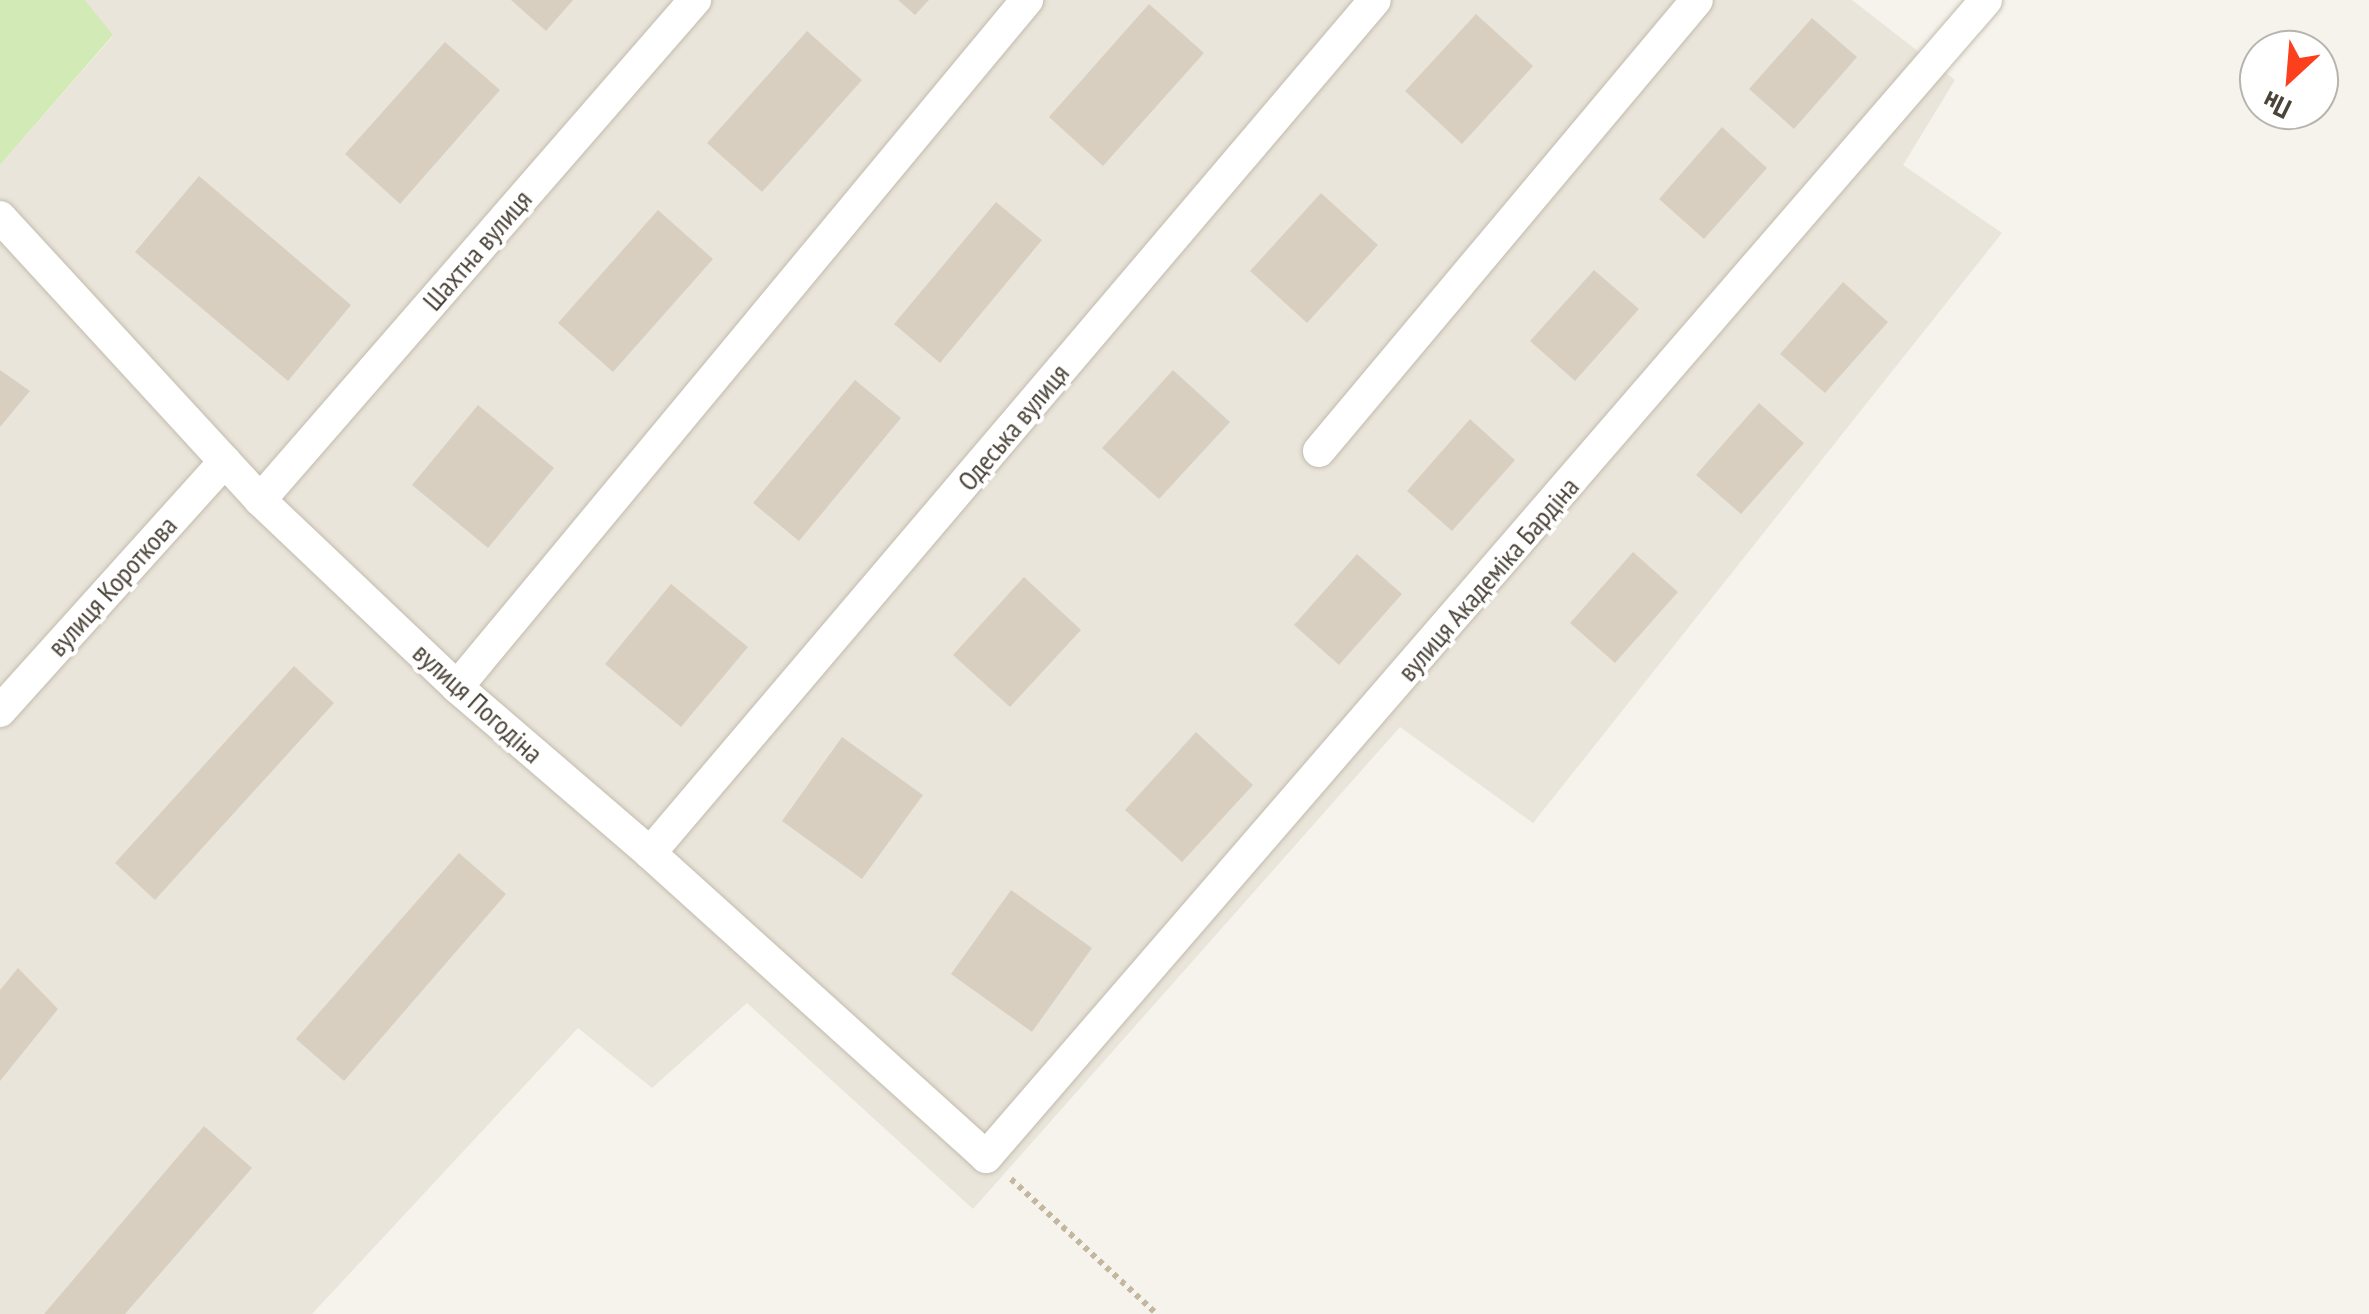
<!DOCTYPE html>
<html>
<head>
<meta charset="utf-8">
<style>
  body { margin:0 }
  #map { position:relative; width:2369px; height:1314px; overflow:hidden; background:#f6f3ec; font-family:"PT Sans Narrow",sans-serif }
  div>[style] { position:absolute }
  .residential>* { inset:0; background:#eae5da }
  .green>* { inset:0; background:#d2eab5 }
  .building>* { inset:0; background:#d8cfc1 }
  .path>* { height:6px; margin-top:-3px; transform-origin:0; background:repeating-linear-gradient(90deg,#c4b79f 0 5px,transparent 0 10px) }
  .roads { filter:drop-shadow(0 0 2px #c2bbae) drop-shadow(0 0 2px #c2bbae) }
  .street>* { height:32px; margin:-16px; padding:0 16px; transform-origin:16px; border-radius:16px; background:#fff }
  span { translate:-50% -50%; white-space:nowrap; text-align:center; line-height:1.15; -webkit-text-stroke:8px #fff; paint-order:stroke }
  .street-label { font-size:28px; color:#4b4439 }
  .north { position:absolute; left:2239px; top:30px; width:100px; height:100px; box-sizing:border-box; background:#fff; border:2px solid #b7b4b0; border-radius:50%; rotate:206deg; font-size:28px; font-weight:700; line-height:40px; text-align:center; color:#4b4439 }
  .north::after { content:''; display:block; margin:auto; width:35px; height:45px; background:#fc3f1d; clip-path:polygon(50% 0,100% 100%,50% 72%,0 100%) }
</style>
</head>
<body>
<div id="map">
  <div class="residential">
    <div style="clip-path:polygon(85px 0,1852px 0,1955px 80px,1903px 165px,2002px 233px,1533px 823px,1400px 727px,973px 1209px,747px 1003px,652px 1088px,578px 1028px,312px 1314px,0 1314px,0 165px,113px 36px)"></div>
  </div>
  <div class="green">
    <div style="clip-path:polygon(0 0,85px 0,113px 35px,0 165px)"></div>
  </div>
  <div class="building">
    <div style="clip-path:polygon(511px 0,573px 0,546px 31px)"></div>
    <div style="clip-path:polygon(898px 0,929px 0,915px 15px)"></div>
    <div style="clip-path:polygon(1149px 4px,1204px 53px,1103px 166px,1049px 117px)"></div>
    <div style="clip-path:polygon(1476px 14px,1533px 66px,1462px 144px,1405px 91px)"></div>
    <div style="clip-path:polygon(1812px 18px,1857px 57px,1794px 129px,1749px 89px)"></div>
    <div style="clip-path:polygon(807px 31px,862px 80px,762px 192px,707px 143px)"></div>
    <div style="clip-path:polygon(445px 42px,500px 90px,400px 204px,345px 154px)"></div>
    <div style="clip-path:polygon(1722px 127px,1767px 168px,1704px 239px,1659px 199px)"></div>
    <div style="clip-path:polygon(199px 176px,351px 305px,288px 381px,135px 252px)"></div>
    <div style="clip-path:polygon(1321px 193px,1378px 245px,1307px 323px,1250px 271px)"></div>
    <div style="clip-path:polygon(996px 202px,1042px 240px,940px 363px,894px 324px)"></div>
    <div style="clip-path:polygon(658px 210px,713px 259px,613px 372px,558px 323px)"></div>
    <div style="clip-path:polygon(1594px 270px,1639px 309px,1575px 381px,1530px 341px)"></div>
    <div style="clip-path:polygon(1843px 282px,1888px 322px,1825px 393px,1780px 354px)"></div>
    <div style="clip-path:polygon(0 370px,30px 391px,0 427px)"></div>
    <div style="clip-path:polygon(1173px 370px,1230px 422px,1159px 499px,1102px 448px)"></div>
    <div style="clip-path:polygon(855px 380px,901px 418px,799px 541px,753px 503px)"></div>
    <div style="clip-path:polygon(1759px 403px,1804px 443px,1741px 514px,1696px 475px)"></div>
    <div style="clip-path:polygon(478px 405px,554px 468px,488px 548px,412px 485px)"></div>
    <div style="clip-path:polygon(1470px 419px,1515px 460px,1452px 531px,1407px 491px)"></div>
    <div style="clip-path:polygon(1633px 552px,1678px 592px,1615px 663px,1570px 623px)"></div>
    <div style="clip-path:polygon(1357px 554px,1402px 594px,1339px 665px,1294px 625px)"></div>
    <div style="clip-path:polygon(1024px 577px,1081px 630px,1010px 707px,953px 655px)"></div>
    <div style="clip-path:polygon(671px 584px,748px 647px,681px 727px,605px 664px)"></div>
    <div style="clip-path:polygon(294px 666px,334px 703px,155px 900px,115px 863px)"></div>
    <div style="clip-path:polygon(1196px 732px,1253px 785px,1182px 862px,1125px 810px)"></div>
    <div style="clip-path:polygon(842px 737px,923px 795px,862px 879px,782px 821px)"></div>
    <div style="clip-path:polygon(459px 853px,506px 894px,344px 1081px,296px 1039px)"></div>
    <div style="clip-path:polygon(1011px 890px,1092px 948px,1032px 1032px,951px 974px)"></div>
    <div style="clip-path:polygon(18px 968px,58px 1009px,0 1081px,0 990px)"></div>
    <div style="clip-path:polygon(204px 1126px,252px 1168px,125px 1314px,44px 1314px)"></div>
  </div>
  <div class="path">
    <div style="left:1011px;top:1179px;width:199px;rotate:42.8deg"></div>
  </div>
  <div class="roads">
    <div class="street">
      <div style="left:0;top:217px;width:384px;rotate:47.4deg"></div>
      <div style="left:260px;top:500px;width:272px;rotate:43.5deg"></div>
      <div style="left:457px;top:687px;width:255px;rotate:40.7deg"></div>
      <div style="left:650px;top:853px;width:453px;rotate:42.1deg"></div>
      <div style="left:986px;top:1157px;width:1529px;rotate:-49.16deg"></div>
      <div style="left:1319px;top:451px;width:588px;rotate:-50.03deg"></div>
      <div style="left:260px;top:500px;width:663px;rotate:-48.98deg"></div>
      <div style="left:457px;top:687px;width:893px;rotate:-50.32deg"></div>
      <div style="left:0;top:711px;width:336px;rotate:-48deg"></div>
      <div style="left:650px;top:853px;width:1119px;rotate:-49.64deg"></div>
    </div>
  </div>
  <div class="street-label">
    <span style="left:477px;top:250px;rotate:-49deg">Шахтна вулиця</span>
    <span style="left:1013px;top:427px;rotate:-50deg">Одеська вулиця</span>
    <span style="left:1488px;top:579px;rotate:-49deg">вулиця Академіка Бардіна</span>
    <span style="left:112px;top:586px;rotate:-48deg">вулиця Короткова</span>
    <span style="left:478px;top:703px;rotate:42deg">вулиця Погодіна</span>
  </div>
  <div class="north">Пн</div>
</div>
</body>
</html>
